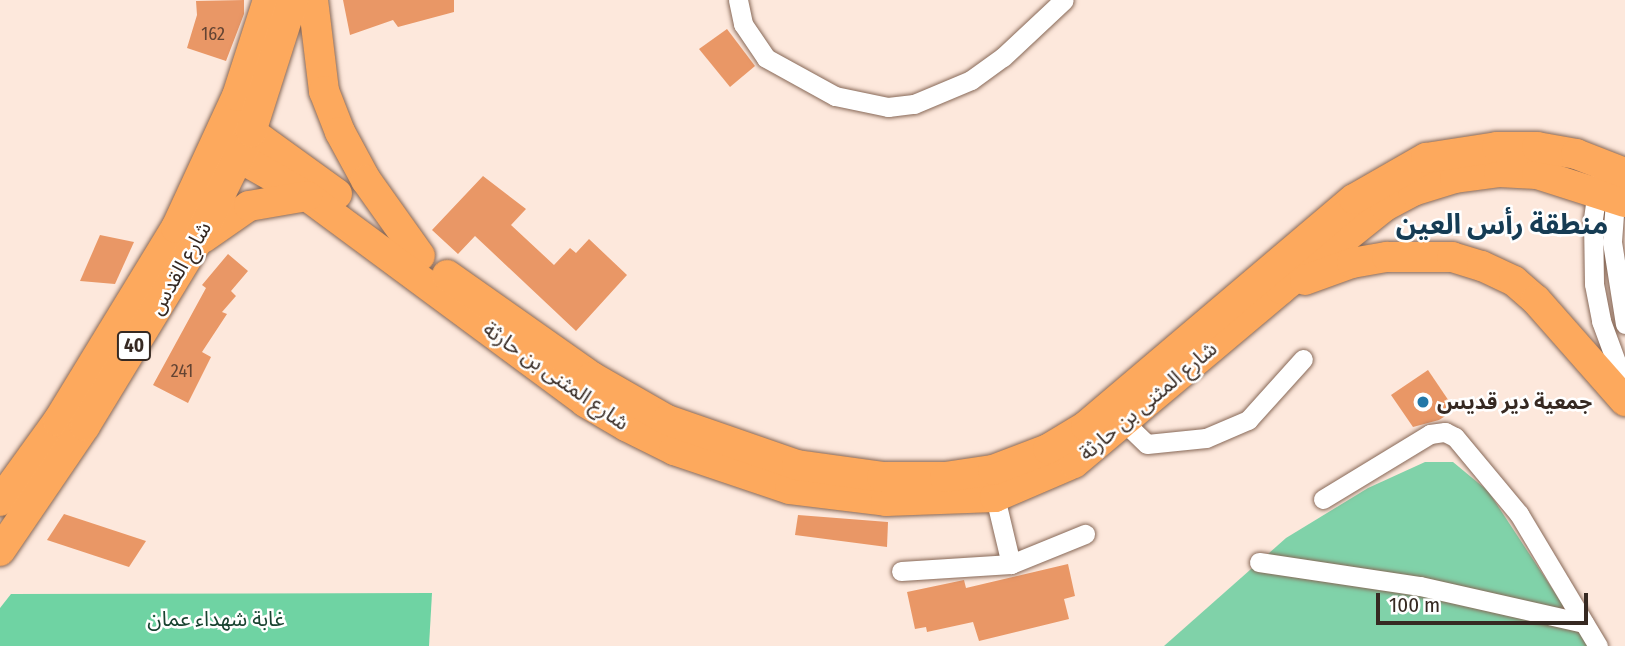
<!DOCTYPE html>
<html>
<head>
<meta charset="utf-8">
<style>
  body { margin:0 }
  #map { position:relative; width:1625px; height:646px; overflow:hidden; background:#fde8dc; font-family:"Fira Sans Condensed","Noto Sans Arabic",sans-serif }
  div>[style] { position:absolute }
  .green>* { inset:0; background:#80d2a9 }
  .forest>* { inset:0; background:#6fd3a3 }
  .building>* { inset:0; background:#e99766 }
  .roads { filter:drop-shadow(0 0 2px #876857) drop-shadow(0 0 2px #876857) }
  .minor>* { height:19px; margin:-9.5px; padding:0 9.5px; transform-origin:9.5px; border-radius:9.5px; background:#fff }
  .highway>* { height:30px; margin:-15px; padding:0 15px; transform-origin:15px; border-radius:15px; background:#fda95d }
  .dots>* { width:19px; height:19px; translate:-50% -50%; box-sizing:border-box; border:4px solid #fff; border-radius:50% }
  span { translate:-50% -50%; white-space:nowrap; text-align:center; line-height:1.15; -webkit-text-stroke:5px #fff; paint-order:stroke }
  .number-label { font-size:18px; color:#634433 }
  .number-label span { -webkit-text-stroke-width:0 }
  .shield-label span { padding:2px 5px; background:#fff; border:2px solid; border-radius:5px; -webkit-text-stroke-width:0 }
  .shield-label { font-size:19px; color:#362922; font-weight:700 }
  .street-label { font-size:21px; color:#362922 }
  .poi-label { font-size:21px; color:#362922; font-weight:700 }
  .left { translate:0 -50%; text-align:left }
  .park-label { font-size:21px; color:#184330 }
  .district-label { font-size:28px; color:#163c54; font-weight:700 }
  .scale { position:absolute; left:1376px; top:593px; width:212px; height:32px; box-sizing:border-box; border:4px solid #362922; border-top:0; padding-left:9px; font-size:21px; line-height:24px; white-space:nowrap; color:#362922; -webkit-text-stroke:5px #fff; paint-order:stroke }
</style>
</head>
<body>
<div id="map">
  <div class="green">
    <div style="clip-path:polygon(1425px 462px,1453px 462px,1488px 491px,1590px 646px,1164px 646px,1286px 538px,1368px 488px)"></div>
  </div>
  <div class="forest">
    <div style="clip-path:polygon(432px 593px,429px 646px,0 646px,0 608px,11px 594px)"></div>
  </div>
  <div class="building">
    <div style="clip-path:polygon(244px 0,244px 14px,226px 61px,187px 48px,197px 15px,196px 1px)"></div>
    <div style="clip-path:polygon(343px 0,454px 0,454px 12px,398px 27px,393px 20px,350px 35px)"></div>
    <div style="clip-path:polygon(727px 29px,755px 66px,730px 87px,699px 49px)"></div>
    <div style="clip-path:polygon(483px 176px,526px 209px,511px 225px,554px 265px,570px 248px,576px 253px,589px 239px,627px 275px,576px 331px,475px 236px,458px 254px,432px 230px)"></div>
    <div style="clip-path:polygon(100px 235px,134px 242px,115px 284px,80px 281px)"></div>
    <div style="clip-path:polygon(228px 254px,248px 271px,231px 291px,236px 296px,222px 312px,227px 314px,202px 352px,211px 357px,188px 403px,153px 385px,206px 288px,202px 285px)"></div>
    <div style="clip-path:polygon(1428px 370px,1455px 410px,1439px 420px,1413px 427px,1391px 395px)"></div>
    <div style="clip-path:polygon(64px 514px,146px 541px,129px 567px,47px 540px)"></div>
    <div style="clip-path:polygon(798px 515px,888px 522px,887px 547px,795px 535px)"></div>
    <div style="clip-path:polygon(1068px 564px,1075px 596px,1064px 599px,1069px 619px,979px 641px,973px 622px,927px 632px,926px 627px,915px 629px,907px 592px,964px 580px,966px 588px)"></div>
  </div>
  <div class="roads">
    <div class="minor">
      <div style="left:738px;top:0;width:25px;rotate:78deg"></div>
      <div style="left:743px;top:24px;width:41px;rotate:55.9deg"></div>
      <div style="left:766px;top:58px;width:79px;rotate:28.8deg"></div>
      <div style="left:835px;top:96px;width:54px;rotate:11.7deg"></div>
      <div style="left:888px;top:107px;width:26px;rotate:-7deg"></div>
      <div style="left:914px;top:104px;width:62px;rotate:-22.8deg"></div>
      <div style="left:971px;top:80px;width:39px;rotate:-36deg"></div>
      <div style="left:1003px;top:57px;width:83px;rotate:-43.1deg"></div>
      <div style="left:1598px;top:183px;width:36px;rotate:98deg"></div>
      <div style="left:1593px;top:219px;width:65px;rotate:89.1deg"></div>
      <div style="left:1594px;top:284px;width:38px;rotate:79deg"></div>
      <div style="left:1601px;top:321px;width:69px;rotate:69.7deg"></div>
      <div style="left:1616px;top:187px;width:55px;rotate:94.2deg"></div>
      <div style="left:1612px;top:242px;width:83px;rotate:81deg"></div>
      <div style="left:1125px;top:423px;width:30px;rotate:44deg"></div>
      <div style="left:1147px;top:444px;width:59px;rotate:-5.8deg"></div>
      <div style="left:1206px;top:438px;width:46px;rotate:-23.2deg"></div>
      <div style="left:1248px;top:420px;width:82px;rotate:-48deg"></div>
      <div style="left:995px;top:497px;width:69px;rotate:76.6deg"></div>
      <div style="left:1323px;top:499px;width:125px;rotate:-31.3deg"></div>
      <div style="left:1430px;top:434px;width:15px;rotate:-8deg"></div>
      <div style="left:1445px;top:432px;width:11px;rotate:27deg"></div>
      <div style="left:1455px;top:437px;width:100px;rotate:50.3deg"></div>
      <div style="left:1519px;top:514px;width:154px;rotate:59.1deg"></div>
      <div style="left:1259px;top:562px;width:163px;rotate:8.5deg"></div>
      <div style="left:1420px;top:586px;width:168px;rotate:12.7deg"></div>
      <div style="left:901px;top:571px;width:110px;rotate:-3.6deg"></div>
      <div style="left:1011px;top:564px;width:80px;rotate:-22.1deg"></div>
    </div>
    <div class="highway">
      <div style="left:313px;top:0;width:92px;rotate:83.1deg"></div>
      <div style="left:324px;top:91px;width:44px;rotate:68.7deg"></div>
      <div style="left:340px;top:132px;width:55px;rotate:61.6deg"></div>
      <div style="left:366px;top:180px;width:93px;rotate:54.6deg"></div>
      <div style="left:225px;top:125px;width:27px;rotate:15deg"></div>
      <div style="left:251px;top:132px;width:106px;rotate:35.8deg"></div>
      <div style="left:217px;top:145px;width:103px;rotate:29.5deg"></div>
      <div style="left:307px;top:196px;width:346px;rotate:36.5deg"></div>
      <div style="left:585px;top:402px;width:48px;rotate:30.3deg"></div>
      <div style="left:626px;top:426px;width:54px;rotate:26.6deg"></div>
      <div style="left:674px;top:450px;width:122px;rotate:18.6deg"></div>
      <div style="left:790px;top:489px;width:97px;rotate:7.1deg"></div>
      <div style="left:886px;top:501px;width:109px;rotate:-2.1deg"></div>
      <div style="left:995px;top:497px;width:86px;rotate:-23.3deg"></div>
      <div style="left:1074px;top:463px;width:270px;rotate:-40deg"></div>
      <div style="left:1281px;top:289px;width:133px;rotate:-38.6deg"></div>
      <div style="left:1385px;top:206px;width:32px;rotate:-28deg"></div>
      <div style="left:1413px;top:191px;width:44px;rotate:-17.2deg"></div>
      <div style="left:1455px;top:178px;width:44px;rotate:-7.8deg"></div>
      <div style="left:1499px;top:172px;width:38px;rotate:3deg"></div>
      <div style="left:1537px;top:174px;width:92px;rotate:17.7deg"></div>
      <div style="left:203px;top:238px;width:56px;rotate:-34.8deg"></div>
      <div style="left:249px;top:206px;width:59px;rotate:-9.8deg"></div>
      <div style="left:447px;top:275px;width:177px;rotate:35.1deg"></div>
      <div style="left:592px;top:377px;width:86px;rotate:29.8deg"></div>
      <div style="left:667px;top:420px;width:138px;rotate:19.1deg"></div>
      <div style="left:797px;top:465px;width:86px;rotate:8deg"></div>
      <div style="left:882px;top:477px;width:63px"></div>
      <div style="left:945px;top:477px;width:49px;rotate:-8.3deg"></div>
      <div style="left:993px;top:470px;width:59px;rotate:-20.9deg"></div>
      <div style="left:1048px;top:449px;width:44px;rotate:-31.2deg"></div>
      <div style="left:1086px;top:426px;width:351px;rotate:-40.3deg"></div>
      <div style="left:1354px;top:199px;width:83px;rotate:-29.7deg"></div>
      <div style="left:1426px;top:158px;width:72px;rotate:-8.8deg"></div>
      <div style="left:1497px;top:147px;width:40px"></div>
      <div style="left:1537px;top:147px;width:40px;rotate:10deg"></div>
      <div style="left:1576px;top:154px;width:53px;rotate:21.2deg"></div>
      <div style="left:1305px;top:280px;width:50px;rotate:-19.9deg"></div>
      <div style="left:1352px;top:263px;width:36px;rotate:-10deg"></div>
      <div style="left:1387px;top:257px;width:65px"></div>
      <div style="left:1452px;top:257px;width:31px;rotate:17deg"></div>
      <div style="left:1482px;top:266px;width:35px;rotate:25deg"></div>
      <div style="left:1514px;top:281px;width:29px;rotate:41deg"></div>
      <div style="left:1536px;top:300px;width:135px;rotate:48.6deg"></div>
      <div style="left:0;top:501px;width:99px;rotate:-54.1deg"></div>
      <div style="left:58px;top:421px;width:226px;rotate:-58.6deg"></div>
      <div style="left:176px;top:228px;width:145px;rotate:-65.2deg"></div>
      <div style="left:237px;top:96px;width:101px;rotate:-72.1deg"></div>
      <div style="left:0;top:551px;width:151px;rotate:-55.8deg"></div>
      <div style="left:85px;top:426px;width:215px;rotate:-58.7deg"></div>
      <div style="left:197px;top:242px;width:123px;rotate:-63.9deg"></div>
      <div style="left:251px;top:132px;width:139px;rotate:-72.3deg"></div>
    </div>
  </div>
  <div class="dots">
    <div style="left:1423px;top:402px;background:#2377a7"></div>
  </div>
  <div class="number-label">
    <span style="left:213px;top:34px">162</span>
    <span style="left:182px;top:371px">241</span>
  </div>
  <div class="shield-label">
    <span style="left:134px;top:346px">40</span>
  </div>
  <div class="street-label">
    <span style="left:180px;top:268px;rotate:-60deg">شارع القدس</span>
    <span style="left:556px;top:376px;rotate:35deg">شارع المثنى بن حارثة</span>
    <span style="left:1148px;top:401px;rotate:-40deg">شارع المثنى بن حارثة</span>
  </div>
  <div class="poi-label">
    <span class="left" style="left:1437px;top:402px">جمعية دير قديس</span>
  </div>
  <div class="park-label">
    <span style="left:216px;top:619px">غابة شهداء عمان</span>
  </div>
  <div class="district-label">
    <span style="left:1502px;top:225px">منطقة رأس العين</span>
  </div>
  <div class="scale">100 m</div>
</div>
</body>
</html>
